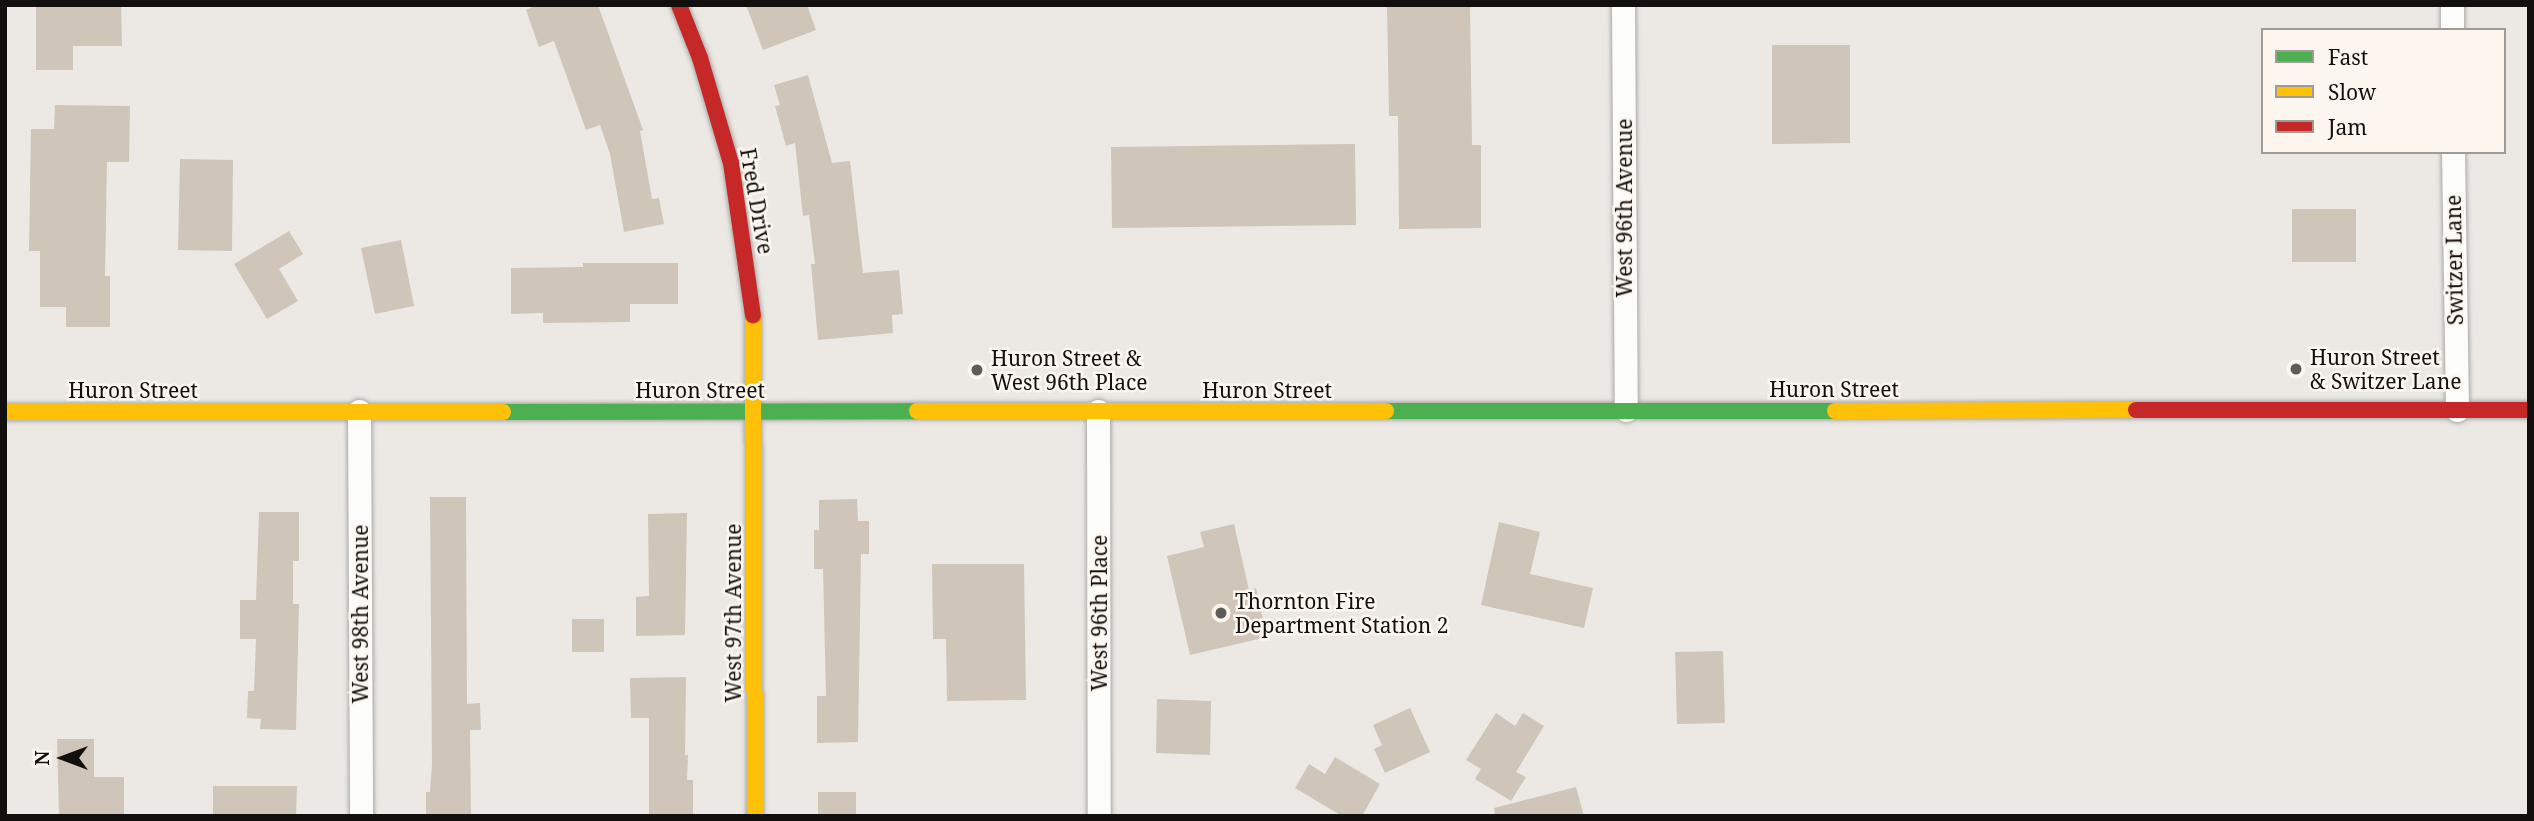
<!DOCTYPE html>
<html>
<head>
<meta charset="utf-8">
<style>
  body { margin:0 }
  #map { position:relative; width:2534px; height:821px; overflow:hidden; background:#ece9e5; font-family:"Noto Serif",serif }
  div>[style] { position:absolute }
  .building>* { inset:0; background:#cfc5b8 }
  .roads { filter:drop-shadow(0 0 2px #aba9a6) drop-shadow(0 0 2px #aba9a6) }
  .street>* { height:23px; margin:-11.5px; padding:0 11.5px; transform-origin:11.5px; border-radius:11.5px; background:#fcfcfb }
  .fast>* { height:16px; margin:-8px; padding:0 8px; transform-origin:8px; border-radius:8px; background:#4caf50 }
  .slow>* { height:16px; margin:-8px; padding:0 8px; transform-origin:8px; border-radius:8px; background:#ffc107 }
  .jam>* { height:16px; margin:-8px; padding:0 8px; transform-origin:8px; border-radius:8px; background:#c62828 }
  .dots>* { width:19px; height:19px; translate:-50% -50%; box-sizing:border-box; border:4px solid #fdf6ef; border-radius:50% }
  span { translate:-50% -50%; white-space:nowrap; text-align:center; line-height:1.15; -webkit-text-stroke:5px #fdf6ef; paint-order:stroke }
  .street-label { font-size:21px; color:#12100e }
  .poi-label { font-size:21px; color:#12100e }
  .left { translate:0 -50%; text-align:left }
  .frame { position:absolute; inset:0; border:7px solid #12100e; pointer-events:none }
  .legend { position:absolute; left:2261px; top:28px; width:245px; height:126px; box-sizing:border-box; background:#fdf6ef; border:2px solid #9f9a95; margin:0; padding:9px 12px; list-style:none; font-size:21px; color:#12100e }
  .legend li { display:flex; align-items:center; gap:14px; height:35px }
  .legend b { width:35px; border:2px solid #9f9a95 }
  .north { position:absolute; left:28px; top:723px; width:70px; height:70px; -webkit-text-stroke:5px #fdf6ef; paint-order:stroke; rotate:270deg; font-size:19px; font-weight:700; line-height:28px; text-align:center; color:#12100e }
  .north::after { content:''; display:block; margin:auto; width:24px; height:32px; background:#12100e; clip-path:polygon(50% 0,100% 100%,50% 72%,0 100%) }
</style>
</head>
<body>
<div id="map">
  <div class="building">
    <div style="clip-path:polygon(36px 5px,121px 5px,122px 46px,73px 46px,73px 70px,36px 70px)"></div>
    <div style="clip-path:polygon(537px 5px,598px 5px,643px 130px,640px 131px,652px 199px,659px 198px,664px 224px,624px 232px,610px 154px,600px 125px,586px 130px,554px 41px,539px 47px,526px 10px)"></div>
    <div style="clip-path:polygon(746px 5px,807px 5px,816px 30px,763px 50px)"></div>
    <div style="clip-path:polygon(1387px 5px,1470px 5px,1472px 145px,1481px 145px,1481px 228px,1399px 229px,1398px 116px,1389px 116px)"></div>
    <div style="clip-path:polygon(1772px 45px,1850px 45px,1850px 143px,1772px 144px)"></div>
    <div style="clip-path:polygon(808px 75px,832px 163px,850px 161px,863px 273px,899px 270px,903px 314px,892px 315px,893px 333px,818px 340px,811px 264px,815px 264px,809px 215px,803px 216px,795px 143px,786px 146px,775px 106px,780px 105px,774px 85px)"></div>
    <div style="clip-path:polygon(55px 105px,130px 106px,129px 162px,107px 162px,105px 276px,110px 276px,110px 327px,66px 327px,66px 307px,40px 307px,40px 251px,29px 251px,31px 129px,54px 129px)"></div>
    <div style="clip-path:polygon(1355px 144px,1356px 225px,1112px 228px,1111px 147px)"></div>
    <div style="clip-path:polygon(180px 159px,233px 160px,232px 251px,178px 250px)"></div>
    <div style="clip-path:polygon(2292px 209px,2356px 209px,2356px 262px,2292px 262px)"></div>
    <div style="clip-path:polygon(289px 231px,303px 254px,279px 269px,298px 301px,267px 319px,234px 264px)"></div>
    <div style="clip-path:polygon(401px 240px,414px 306px,375px 314px,361px 248px)"></div>
    <div style="clip-path:polygon(583px 263px,678px 263px,678px 304px,630px 304px,630px 322px,543px 323px,543px 313px,511px 314px,511px 268px,583px 267px)"></div>
    <div style="clip-path:polygon(430px 497px,466px 497px,467px 704px,480px 703px,481px 730px,470px 730px,471px 816px,426px 816px,426px 792px,430px 792px,432px 764px)"></div>
    <div style="clip-path:polygon(857px 499px,858px 521px,869px 521px,869px 554px,861px 554px,858px 742px,817px 743px,817px 696px,826px 696px,823px 569px,814px 569px,814px 530px,819px 530px,819px 500px)"></div>
    <div style="clip-path:polygon(259px 512px,299px 512px,299px 561px,293px 561px,293px 604px,299px 604px,296px 730px,260px 729px,261px 719px,247px 718px,248px 691px,254px 691px,256px 639px,240px 639px,240px 600px,256px 600px)"></div>
    <div style="clip-path:polygon(687px 513px,685px 635px,636px 636px,636px 597px,649px 596px,648px 514px)"></div>
    <div style="clip-path:polygon(1499px 522px,1540px 532px,1530px 574px,1593px 588px,1584px 628px,1481px 605px)"></div>
    <div style="clip-path:polygon(1234px 524px,1249px 590px,1256px 588px,1267px 637px,1190px 655px,1167px 556px,1204px 547px,1200px 532px)"></div>
    <div style="clip-path:polygon(932px 564px,1024px 564px,1026px 700px,947px 701px,946px 639px,933px 639px)"></div>
    <div style="clip-path:polygon(572px 619px,604px 619px,604px 652px,572px 652px)"></div>
    <div style="clip-path:polygon(1723px 651px,1725px 723px,1677px 724px,1675px 652px)"></div>
    <div style="clip-path:polygon(686px 677px,685px 755px,688px 755px,687px 780px,693px 780px,693px 814px,649px 816px,649px 718px,631px 718px,630px 678px)"></div>
    <div style="clip-path:polygon(1157px 699px,1211px 701px,1210px 755px,1156px 753px)"></div>
    <div style="clip-path:polygon(1410px 708px,1430px 752px,1385px 773px,1374px 749px,1382px 745px,1373px 725px)"></div>
    <div style="clip-path:polygon(1496px 713px,1515px 726px,1523px 713px,1544px 726px,1516px 772px,1526px 777px,1511px 801px,1475px 779px,1481px 769px,1466px 760px)"></div>
    <div style="clip-path:polygon(57px 739px,94px 739px,94px 777px,124px 777px,124px 816px,59px 816px)"></div>
    <div style="clip-path:polygon(1335px 757px,1380px 784px,1362px 816px,1342px 816px,1295px 788px,1309px 764px,1325px 774px)"></div>
    <div style="clip-path:polygon(213px 786px,297px 786px,296px 816px,213px 816px)"></div>
    <div style="clip-path:polygon(1576px 787px,1584px 816px,1495px 816px,1494px 808px)"></div>
    <div style="clip-path:polygon(818px 792px,856px 792px,856px 816px,818px 816px)"></div>
  </div>
  <div class="roads">
    <div class="street">
      <div style="left:1623px;top:5px;width:405px;rotate:89.6deg"></div>
      <div style="left:2452px;top:5px;width:25px;rotate:90deg"></div>
      <div style="left:2453px;top:152px;width:258px;rotate:89.1deg"></div>
      <div style="left:359px;top:411px;width:405px;rotate:89.7deg"></div>
      <div style="left:1098px;top:411px;width:405px;rotate:89.9deg"></div>
    </div>
    <div class="fast">
      <div style="left:1386px;top:411px;width:449px"></div>
      <div style="left:503px;top:412px;width:414px;rotate:-0.1deg"></div>
    </div>
    <div class="slow">
      <div style="left:753px;top:315px;width:501px;rotate:89.77deg"></div>
      <div style="left:917px;top:411px;width:469px"></div>
      <div style="left:1835px;top:411px;width:301px;rotate:-0.2deg"></div>
      <div style="left:5px;top:412px;width:498px"></div>
    </div>
    <div class="jam">
      <div style="left:679px;top:5px;width:57px;rotate:68.4deg"></div>
      <div style="left:700px;top:58px;width:109px;rotate:73.6deg"></div>
      <div style="left:731px;top:163px;width:154px;rotate:81.8deg"></div>
      <div style="left:2136px;top:410px;width:393px"></div>
    </div>
  </div>
  <div class="dots">
    <div style="left:2296px;top:369px;background:#5e5c59"></div>
    <div style="left:977px;top:370px;background:#5e5c59"></div>
    <div style="left:1221px;top:613px;background:#5e5c59"></div>
  </div>
  <div class="street-label">
    <span style="left:757px;top:201px;rotate:80deg">Fred Drive</span>
    <span style="left:1624px;top:208px;rotate:-90deg">West 96th Avenue</span>
    <span style="left:2454px;top:260px;rotate:-91deg">Switzer Lane</span>
    <span style="left:1834px;top:389px">Huron Street</span>
    <span style="left:133px;top:390px">Huron Street</span>
    <span style="left:700px;top:390px">Huron Street</span>
    <span style="left:1267px;top:390px">Huron Street</span>
    <span style="left:733px;top:613px;rotate:-90deg">West 97th Avenue</span>
    <span style="left:1099px;top:613px;rotate:-90deg">West 96th Place</span>
    <span style="left:360px;top:614px;rotate:-90deg">West 98th Avenue</span>
  </div>
  <div class="poi-label">
    <span class="left" style="left:2310px;top:369px">Huron Street<br>&amp; Switzer Lane</span>
    <span class="left" style="left:991px;top:370px">Huron Street &amp;<br>West 96th Place</span>
    <span class="left" style="left:1235px;top:613px">Thornton Fire<br>Department Station 2</span>
  </div>
  <div class="frame"></div>
  <ul class="legend">
  <li><b style="height:9px;background:#4caf50"></b>Fast</li>
  <li><b style="height:9px;background:#ffc107"></b>Slow</li>
  <li><b style="height:9px;background:#c62828"></b>Jam</li>
  </ul>
  <div class="north">N</div>
</div>
</body>
</html>
